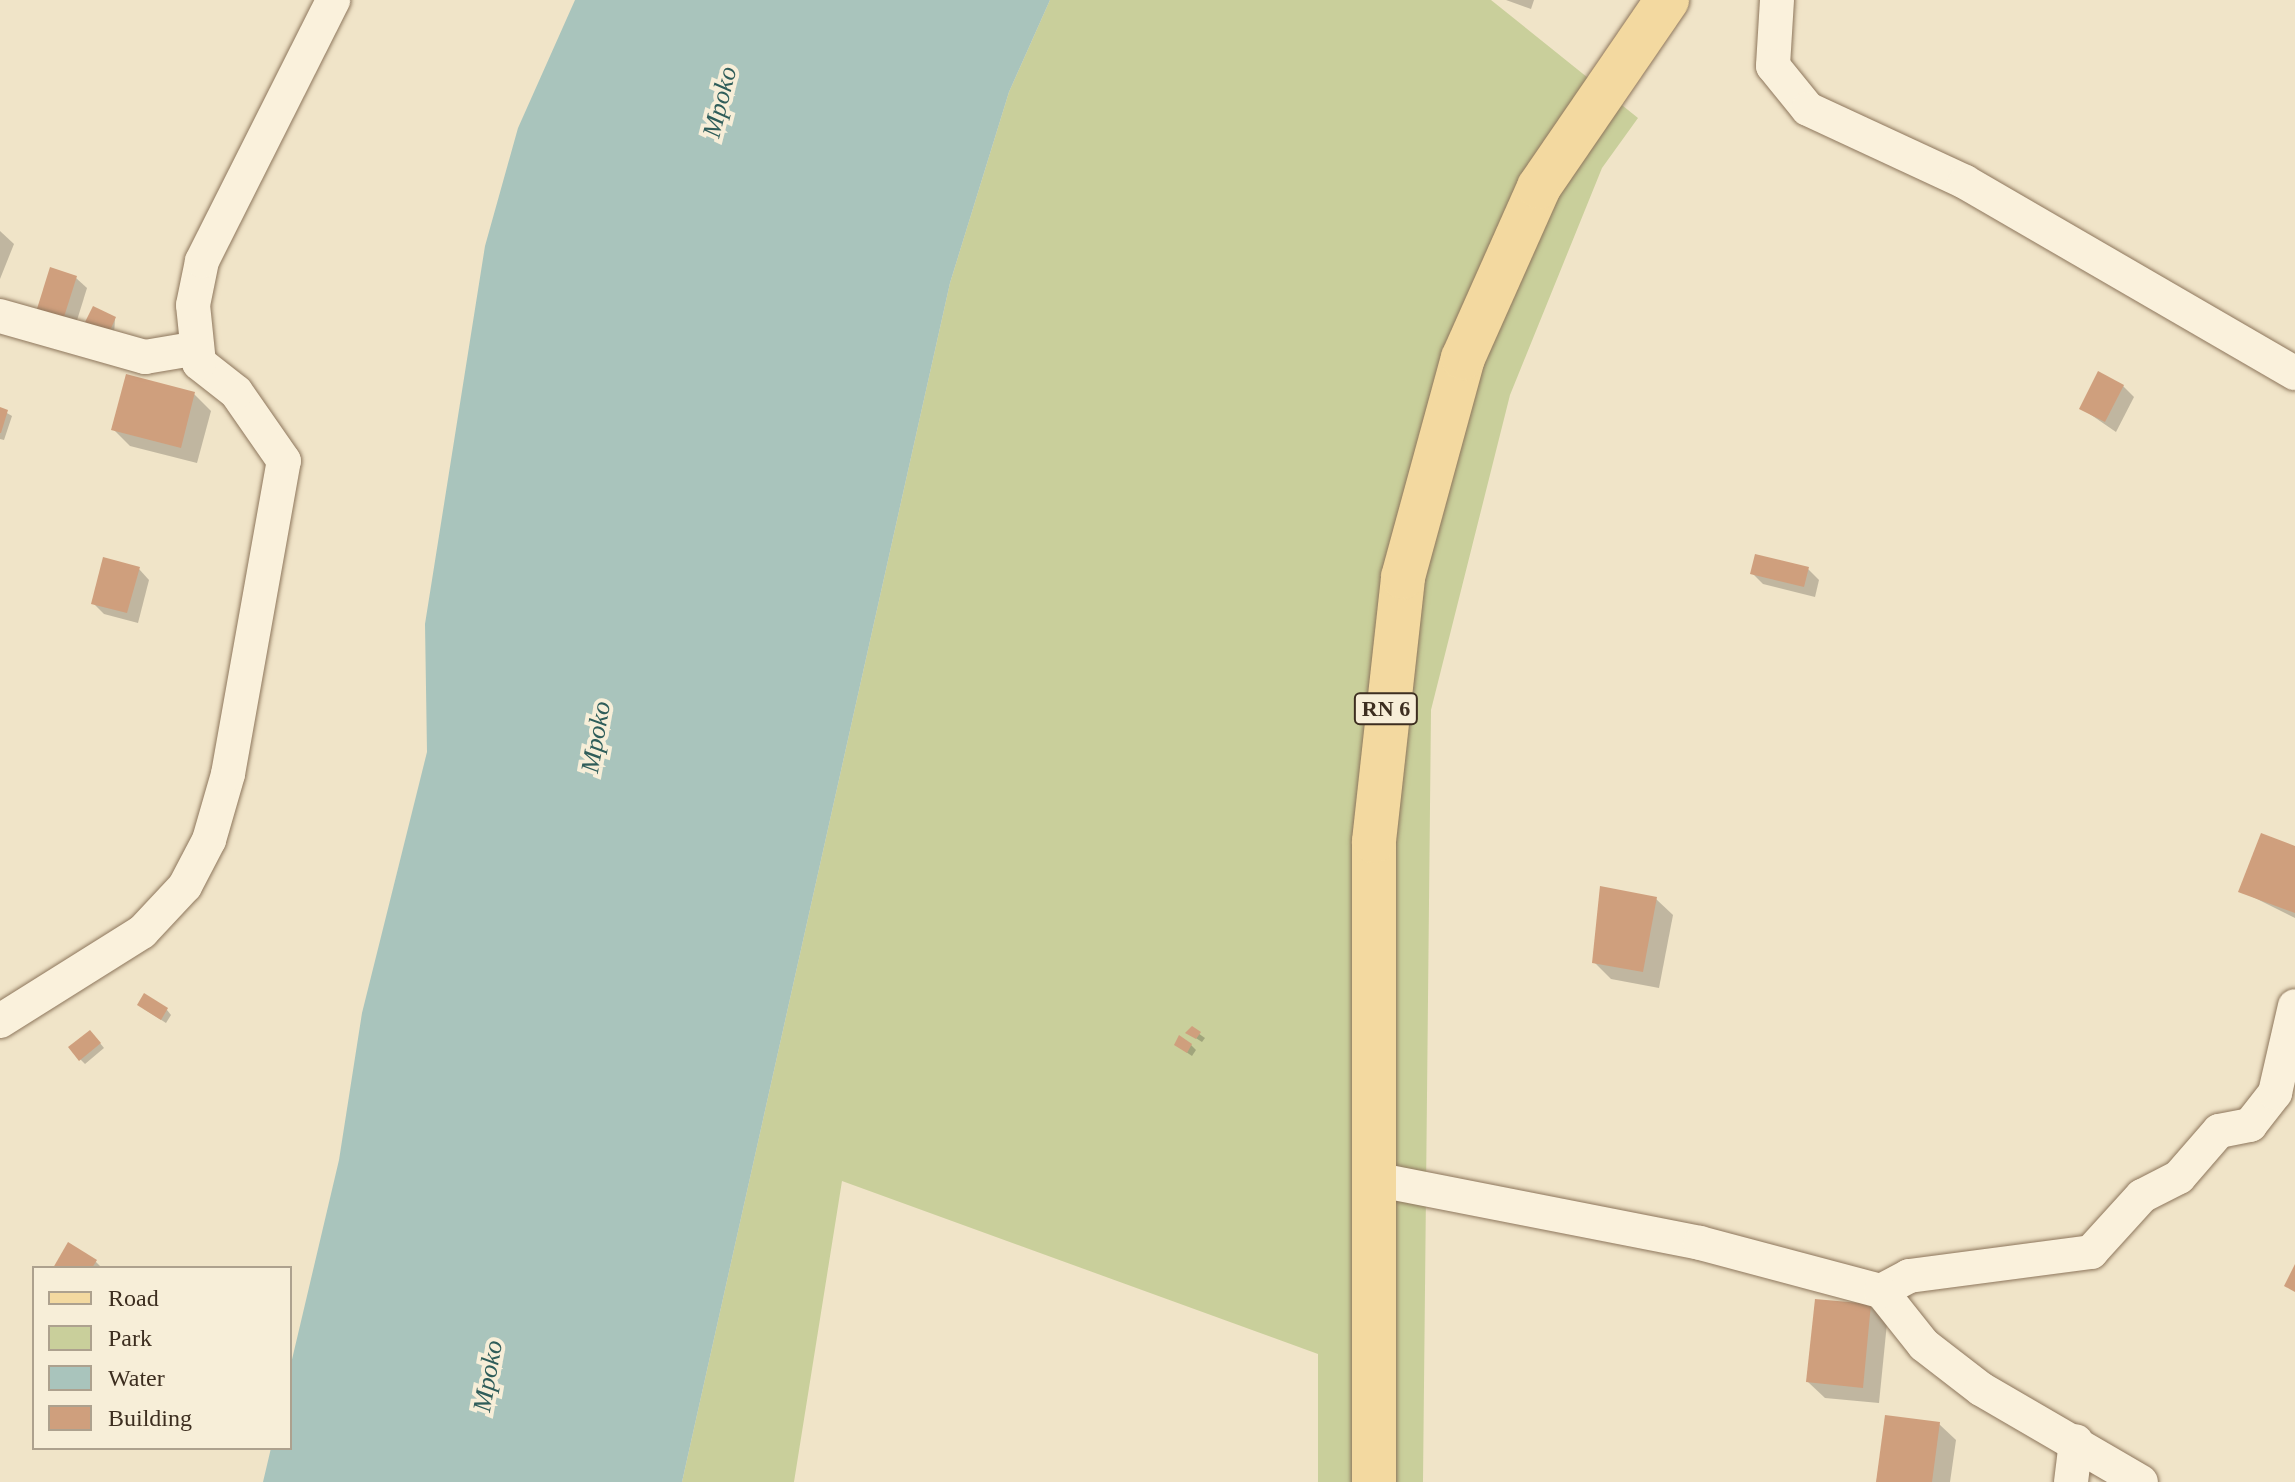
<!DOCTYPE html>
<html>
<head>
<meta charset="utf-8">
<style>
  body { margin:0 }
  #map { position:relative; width:2295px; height:1482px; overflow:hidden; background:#f0e4c8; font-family:Georgia,serif }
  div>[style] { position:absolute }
  .green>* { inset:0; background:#c9cf9b }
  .water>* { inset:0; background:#a9c4bc }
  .shadow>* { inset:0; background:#0003 }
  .building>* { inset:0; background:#cf9f7d }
  .roads { filter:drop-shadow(0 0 2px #8d765c) drop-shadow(0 0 2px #8d765c) }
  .street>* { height:34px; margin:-17px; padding:0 17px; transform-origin:17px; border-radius:17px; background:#faf1dc }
  .primary>* { height:44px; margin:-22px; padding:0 22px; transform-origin:22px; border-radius:22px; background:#f3d9a0 }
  span { translate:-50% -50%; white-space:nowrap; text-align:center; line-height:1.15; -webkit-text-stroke:8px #f7eed8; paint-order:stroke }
  .shield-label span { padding:2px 6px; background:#f7eed8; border:2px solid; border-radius:6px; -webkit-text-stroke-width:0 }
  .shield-label { font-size:22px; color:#3d2e20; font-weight:700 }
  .water-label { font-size:26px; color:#2f5d5a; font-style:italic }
  .legend { position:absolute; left:32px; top:1266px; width:260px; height:184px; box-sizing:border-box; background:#f7eed8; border:2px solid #ada18e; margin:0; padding:10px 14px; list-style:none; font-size:24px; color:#3d2e20 }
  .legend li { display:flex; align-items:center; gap:16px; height:40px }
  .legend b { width:40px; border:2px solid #ada18e }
</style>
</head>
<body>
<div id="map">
  <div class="green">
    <div style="clip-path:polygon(1050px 0,1491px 0,1638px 118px,1602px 168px,1510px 395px,1431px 710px,1423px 1482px,1318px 1482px,1318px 1354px,842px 1181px,794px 1482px,682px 1482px,950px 283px,1009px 92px)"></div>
  </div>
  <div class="water">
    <div style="clip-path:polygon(575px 0,1050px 0,1009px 92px,950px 283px,682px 1482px,263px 1482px,271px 1448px,290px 1448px,290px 1368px,339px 1160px,362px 1013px,427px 752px,425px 624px,485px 246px,518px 128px)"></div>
  </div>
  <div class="shadow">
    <div style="clip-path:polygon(1506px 0,1534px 0,1531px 9px)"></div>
    <div style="clip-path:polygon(0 231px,14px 244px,0 279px)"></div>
    <div style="clip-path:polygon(76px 278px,87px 288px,74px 330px,49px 322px)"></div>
    <div style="clip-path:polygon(115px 318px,114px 336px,92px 326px)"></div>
    <div style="clip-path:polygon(2123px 386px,2134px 397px,2116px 432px,2081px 408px)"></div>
    <div style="clip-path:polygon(194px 394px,211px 411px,197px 463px,130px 446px,113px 429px)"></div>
    <div style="clip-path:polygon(0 409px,12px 416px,4px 440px,0 439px)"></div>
    <div style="clip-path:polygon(139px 569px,149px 580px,138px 623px,104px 614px,93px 603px)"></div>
    <div style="clip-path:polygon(1808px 569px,1819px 580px,1815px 597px,1763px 584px,1752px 573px)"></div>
    <div style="clip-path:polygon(2295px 848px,2295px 918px,2241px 891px)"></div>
    <div style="clip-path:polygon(1656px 899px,1673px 915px,1659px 988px,1611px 979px,1594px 962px)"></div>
    <div style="clip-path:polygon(144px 1009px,167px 1010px,171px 1015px,166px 1023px)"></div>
    <div style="clip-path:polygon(1192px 1029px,1205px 1038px,1202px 1042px,1188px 1033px)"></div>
    <div style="clip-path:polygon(95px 1037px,104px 1048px,85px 1064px,80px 1059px)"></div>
    <div style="clip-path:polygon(1176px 1045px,1191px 1045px,1196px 1050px,1192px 1056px)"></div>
    <div style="clip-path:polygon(95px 1261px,102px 1268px,55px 1268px)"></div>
    <div style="clip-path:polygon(1870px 1306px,1887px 1323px,1879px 1403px,1825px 1398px,1808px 1382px)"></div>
    <div style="clip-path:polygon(1939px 1424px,1956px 1440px,1950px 1482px,1878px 1482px)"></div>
  </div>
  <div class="building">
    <div style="clip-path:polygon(50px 267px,77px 276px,63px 320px,36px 312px)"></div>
    <div style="clip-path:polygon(93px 306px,116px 317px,109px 333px,85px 322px)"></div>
    <div style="clip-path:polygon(2098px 371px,2124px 385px,2105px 422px,2079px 409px)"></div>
    <div style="clip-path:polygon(126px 374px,195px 392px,181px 448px,111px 430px)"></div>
    <div style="clip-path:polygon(0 407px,8px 410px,1px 433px,0 433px)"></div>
    <div style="clip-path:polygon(1755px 554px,1809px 567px,1804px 587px,1750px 574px)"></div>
    <div style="clip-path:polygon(103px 557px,140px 567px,127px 613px,91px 604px)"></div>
    <div style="clip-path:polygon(2261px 833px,2295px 846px,2295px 913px,2238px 892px)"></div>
    <div style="clip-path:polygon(1600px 886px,1657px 897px,1643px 972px,1592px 963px)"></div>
    <div style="clip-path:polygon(144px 993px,168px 1008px,161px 1020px,137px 1005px)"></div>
    <div style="clip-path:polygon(1192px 1026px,1201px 1032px,1196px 1039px,1185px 1033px)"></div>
    <div style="clip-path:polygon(90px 1030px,101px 1043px,79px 1061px,68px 1047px)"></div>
    <div style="clip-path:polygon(1179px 1035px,1192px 1044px,1187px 1053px,1174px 1045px)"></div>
    <div style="clip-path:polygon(68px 1242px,97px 1260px,92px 1268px,53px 1268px)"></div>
    <div style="clip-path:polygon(2295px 1264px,2295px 1292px,2284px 1286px)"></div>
    <div style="clip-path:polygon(1815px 1299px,1871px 1304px,1863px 1388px,1806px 1382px)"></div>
    <div style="clip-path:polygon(1885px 1415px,1940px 1422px,1932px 1482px,1876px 1482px)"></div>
  </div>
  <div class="roads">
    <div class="street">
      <div style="left:1777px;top:0;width:66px;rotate:93.5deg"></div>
      <div style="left:1773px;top:66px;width:55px;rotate:50.9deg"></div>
      <div style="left:1808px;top:109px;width:173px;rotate:24.9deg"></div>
      <div style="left:1965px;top:182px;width:381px;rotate:30.1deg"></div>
      <div style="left:0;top:316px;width:151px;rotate:15.8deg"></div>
      <div style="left:145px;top:357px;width:48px;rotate:-9.7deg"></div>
      <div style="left:0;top:1021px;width:168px;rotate:-32.1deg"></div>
      <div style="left:142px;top:932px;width:63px;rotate:-46.9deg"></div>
      <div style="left:185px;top:886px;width:52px;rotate:-62.4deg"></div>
      <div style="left:209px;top:840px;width:69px;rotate:-73.9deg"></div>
      <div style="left:228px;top:774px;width:318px;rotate:-79.9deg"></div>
      <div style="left:284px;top:461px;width:84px;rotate:-124.8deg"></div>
      <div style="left:236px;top:392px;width:47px;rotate:-141.9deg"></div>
      <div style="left:199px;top:363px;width:58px;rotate:-95.9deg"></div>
      <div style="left:193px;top:305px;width:45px;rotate:-78.4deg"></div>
      <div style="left:202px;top:261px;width:292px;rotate:-63.3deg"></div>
      <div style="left:1374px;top:1179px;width:332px;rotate:11.1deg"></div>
      <div style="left:1700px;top:1243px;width:187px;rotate:14.9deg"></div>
      <div style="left:1881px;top:1291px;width:69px;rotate:51.5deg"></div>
      <div style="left:1924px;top:1345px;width:72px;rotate:37.7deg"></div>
      <div style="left:1981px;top:1389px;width:185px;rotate:30.2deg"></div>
      <div style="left:1881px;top:1291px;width:32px;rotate:-28deg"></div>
      <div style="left:1909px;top:1276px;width:184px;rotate:-7.5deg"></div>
      <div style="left:2091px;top:1252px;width:76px;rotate:-47.7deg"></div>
      <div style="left:2142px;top:1196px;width:42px;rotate:-27.2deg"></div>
      <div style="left:2179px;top:1177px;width:61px;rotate:-49deg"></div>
      <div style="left:2219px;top:1131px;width:32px;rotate:-11deg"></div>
      <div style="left:2250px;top:1125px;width:41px;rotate:-52deg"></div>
      <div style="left:2275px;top:1093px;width:89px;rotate:-77.1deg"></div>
      <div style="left:2071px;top:1482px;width:41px;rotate:-83deg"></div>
    </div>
    <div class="primary">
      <div style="left:1374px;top:1482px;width:641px;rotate:-90deg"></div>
      <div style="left:1374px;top:841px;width:266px;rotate:-83.7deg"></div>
      <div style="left:1403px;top:577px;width:227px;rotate:-74.7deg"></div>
      <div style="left:1463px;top:358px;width:187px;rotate:-66deg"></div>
      <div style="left:1539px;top:187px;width:227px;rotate:-55.6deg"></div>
    </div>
  </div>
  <div class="shield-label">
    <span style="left:1386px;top:709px">RN 6</span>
  </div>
  <div class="water-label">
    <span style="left:720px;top:102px;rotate:-76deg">Mpoko</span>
    <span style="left:596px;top:737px;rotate:-80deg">Mpoko</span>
    <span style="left:488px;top:1376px;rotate:-80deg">Mpoko</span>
  </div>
  <ul class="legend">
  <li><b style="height:10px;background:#f3d9a0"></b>Road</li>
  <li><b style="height:22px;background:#c9cf9b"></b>Park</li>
  <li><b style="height:22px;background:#a9c4bc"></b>Water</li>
  <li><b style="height:22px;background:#cf9f7d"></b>Building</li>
  </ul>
</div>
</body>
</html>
